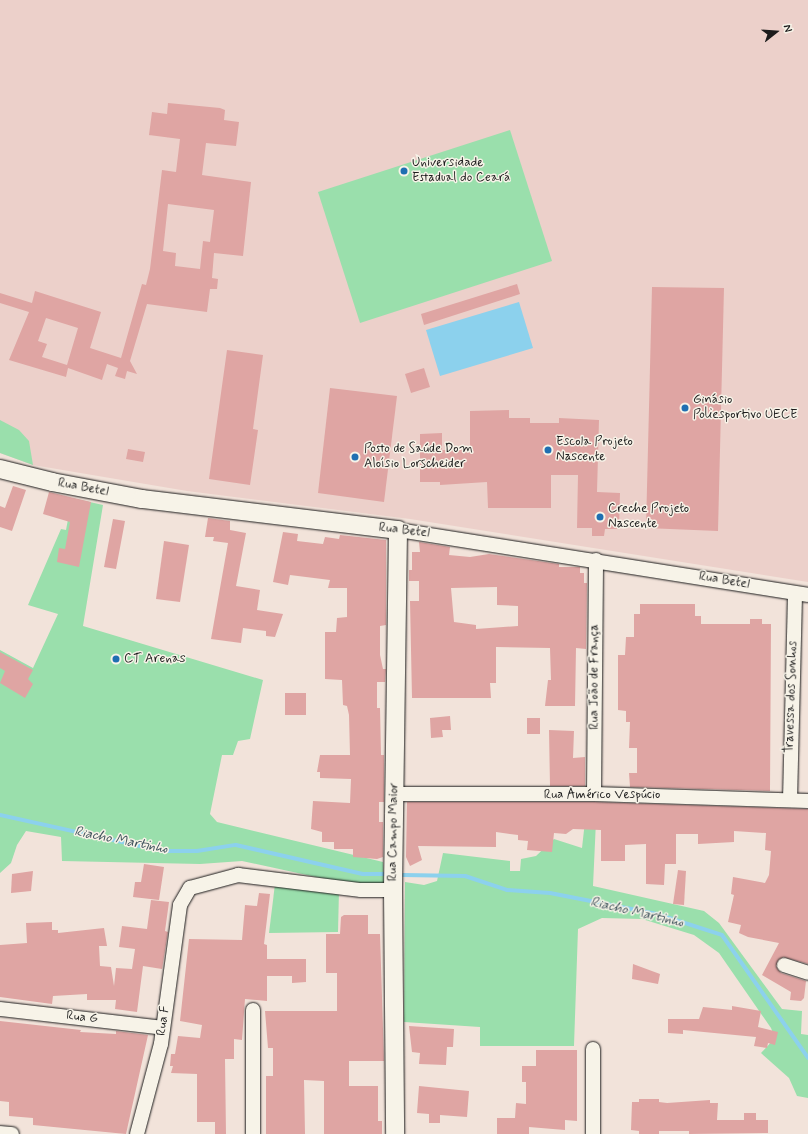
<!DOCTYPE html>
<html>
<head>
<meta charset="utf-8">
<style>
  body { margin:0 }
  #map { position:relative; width:808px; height:1134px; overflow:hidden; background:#f2e3da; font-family:Mynerve,sans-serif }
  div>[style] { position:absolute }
  .built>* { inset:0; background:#ecd0ca }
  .green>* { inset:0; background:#9adfac }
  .water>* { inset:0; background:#8cd1ed }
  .stream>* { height:4px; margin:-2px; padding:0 2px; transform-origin:2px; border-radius:2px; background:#8cd1ed }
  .building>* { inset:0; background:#dfa5a3 }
  .roads { filter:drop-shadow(0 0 1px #1c1c1c) drop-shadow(0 0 1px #1c1c1c) }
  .minor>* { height:14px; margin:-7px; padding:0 7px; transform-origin:7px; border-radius:7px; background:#f7f3e8 }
  .tertiary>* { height:18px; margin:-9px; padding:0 9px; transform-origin:9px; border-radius:9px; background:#f7f3e8 }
  .dots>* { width:11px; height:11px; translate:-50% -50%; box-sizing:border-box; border:2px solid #f7f3e8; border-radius:50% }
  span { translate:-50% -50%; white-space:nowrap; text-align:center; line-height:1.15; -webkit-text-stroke:3px #f7f3e8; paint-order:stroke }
  .poi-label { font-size:13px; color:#1c1c1c }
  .left { translate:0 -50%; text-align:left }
  .street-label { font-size:13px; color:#1c1c1c }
  .water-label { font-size:14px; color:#3e525b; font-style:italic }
  .north { position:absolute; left:756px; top:12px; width:40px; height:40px; -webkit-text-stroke:3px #f7f3e8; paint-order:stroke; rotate:73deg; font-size:11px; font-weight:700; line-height:16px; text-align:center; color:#1c1c1c }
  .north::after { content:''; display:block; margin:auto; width:14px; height:18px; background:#1c1c1c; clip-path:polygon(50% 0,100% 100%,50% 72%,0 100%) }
</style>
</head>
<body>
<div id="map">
  <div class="built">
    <div style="clip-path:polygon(0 0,808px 0,808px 582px,410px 519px,187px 491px,33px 465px,0 453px)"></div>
  </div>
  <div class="green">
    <div style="clip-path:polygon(510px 130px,552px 261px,360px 323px,318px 192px)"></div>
    <div style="clip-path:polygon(0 420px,19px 430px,29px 441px,33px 465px,0 453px)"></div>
    <div style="clip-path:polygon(72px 498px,103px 505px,83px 626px,263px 680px,250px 739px,238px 741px,233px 755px,222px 755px,210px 814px,217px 822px,383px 862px,384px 882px,379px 885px,339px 882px,242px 861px,200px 864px,62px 861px,61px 837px,26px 831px,17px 845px,11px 863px,0 873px,0 650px,33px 668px,58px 614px,28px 605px,61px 529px,66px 530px)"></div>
    <div style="clip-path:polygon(585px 821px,596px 821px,593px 886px,704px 911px,719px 923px,782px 1009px,802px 1011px,801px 1034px,808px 1035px,808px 1098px,797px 1096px,789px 1078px,761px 1053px,775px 1038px,771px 1028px,719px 953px,694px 935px,642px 919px,602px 918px,578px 929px,574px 1046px,480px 1046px,480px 1027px,404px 1022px,405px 882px,424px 885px,437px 881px,443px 853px,510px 861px,510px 871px,520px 871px,521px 859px,536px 856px,554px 839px,582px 848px)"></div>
    <div style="clip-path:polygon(275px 884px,339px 890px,338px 932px,269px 933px)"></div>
  </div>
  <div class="water">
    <div style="clip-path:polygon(519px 302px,533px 348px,440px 376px,426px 330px)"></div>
  </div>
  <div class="stream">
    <div style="left:0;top:815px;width:167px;rotate:12.5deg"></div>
    <div style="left:163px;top:851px;width:34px"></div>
    <div style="left:197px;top:851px;width:39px;rotate:-9deg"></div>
    <div style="left:236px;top:845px;width:130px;rotate:12.9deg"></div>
    <div style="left:363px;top:874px;width:21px"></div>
    <div style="left:403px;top:875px;width:62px;rotate:0.9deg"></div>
    <div style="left:465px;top:876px;width:44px;rotate:18.4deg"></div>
    <div style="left:507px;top:890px;width:43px;rotate:4deg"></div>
    <div style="left:550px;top:893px;width:109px;rotate:11.1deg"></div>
    <div style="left:657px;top:914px;width:68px;rotate:17.9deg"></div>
    <div style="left:722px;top:935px;width:150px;rotate:55deg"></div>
  </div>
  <div class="building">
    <div style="clip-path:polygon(evenodd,168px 103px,220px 108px,225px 110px,224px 120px,239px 122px,236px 146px,206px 143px,202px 175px,251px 182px,243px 256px,214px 253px,212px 278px,218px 279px,217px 289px,210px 289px,207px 312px,147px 304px,130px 361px,137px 374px,127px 371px,125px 379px,115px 376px,118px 368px,107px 364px,102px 380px,68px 368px,66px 377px,9px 360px,29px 312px,0 303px,0 293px,32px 303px,35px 291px,101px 312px,90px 348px,121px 358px,142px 284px,146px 285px,150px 269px,162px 170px,176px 172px,180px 139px,149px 135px,152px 112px,167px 114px,168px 103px,168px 204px,214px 210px,210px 242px,203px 241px,200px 269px,175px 266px,176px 253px,163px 251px,168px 204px,168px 103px,46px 318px,78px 328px,67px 365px,42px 357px,47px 344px,38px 341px,46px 318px)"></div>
    <div style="clip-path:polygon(517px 284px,520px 294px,424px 325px,421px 314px)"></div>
    <div style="clip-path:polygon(652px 287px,724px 288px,718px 531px,646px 528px)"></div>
    <div style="clip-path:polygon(227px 350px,263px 355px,253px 429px,258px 430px,250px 485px,209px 479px)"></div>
    <div style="clip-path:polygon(424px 368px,430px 387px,411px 393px,405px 374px)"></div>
    <div style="clip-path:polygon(330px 388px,397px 396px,384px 502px,318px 493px)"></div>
    <div style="clip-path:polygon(509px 410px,509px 418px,530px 418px,530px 423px,559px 423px,559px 418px,599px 420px,597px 492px,620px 493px,619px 529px,605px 529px,604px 536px,592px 536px,592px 528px,577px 528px,578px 475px,551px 475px,551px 508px,488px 508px,487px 482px,440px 485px,440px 482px,420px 482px,420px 434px,442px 433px,442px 450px,470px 450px,470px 411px)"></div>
    <div style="clip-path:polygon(128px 449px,145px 452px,143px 462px,126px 459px)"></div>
    <div style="clip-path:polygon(13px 486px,26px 490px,12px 531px,0 527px,0 506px,5px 508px)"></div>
    <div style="clip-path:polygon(49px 492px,91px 502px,79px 567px,57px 562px,59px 548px,65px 549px,70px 522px,43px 514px)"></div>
    <div style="clip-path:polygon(208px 518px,230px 521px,230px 530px,246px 533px,236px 586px,260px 590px,257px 610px,283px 614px,275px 637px,266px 636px,266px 631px,243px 628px,241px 643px,211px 639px,228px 543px,213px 541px,214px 537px,205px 537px)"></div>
    <div style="clip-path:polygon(113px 519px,125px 521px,116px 569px,104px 567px)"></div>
    <div style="clip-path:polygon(283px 532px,298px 534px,297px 541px,323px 544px,325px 537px,339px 539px,340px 535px,386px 540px,386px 625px,380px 626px,380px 655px,383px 669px,386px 669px,385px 682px,377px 682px,377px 708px,380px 708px,381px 755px,384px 755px,384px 802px,379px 802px,379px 822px,383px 822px,383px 857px,377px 859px,353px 857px,353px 849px,334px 849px,334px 842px,322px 842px,322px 832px,311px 829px,313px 801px,350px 803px,351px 779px,320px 778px,320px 772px,317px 772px,320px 755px,350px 755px,349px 715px,347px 706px,343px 705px,342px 680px,325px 679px,325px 632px,336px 632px,337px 618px,347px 617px,347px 588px,328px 588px,330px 580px,290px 575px,288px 585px,273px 582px)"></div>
    <div style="clip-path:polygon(164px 541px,189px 545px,180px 602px,156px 599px)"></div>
    <div style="clip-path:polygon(evenodd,419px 542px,450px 547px,449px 555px,470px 557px,489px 554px,559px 564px,559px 567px,580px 567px,580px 573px,584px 573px,584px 583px,587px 583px,586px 649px,576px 648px,575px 706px,545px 706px,548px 680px,551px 680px,550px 648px,496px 647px,496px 683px,490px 683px,491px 698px,412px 698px,410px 601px,419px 601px,419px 581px,409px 581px,409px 570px,412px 570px,412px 552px,420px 552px,419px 542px,497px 587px,497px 605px,518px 606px,518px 626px,476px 629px,476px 625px,454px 622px,451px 588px,497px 587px)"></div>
    <div style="clip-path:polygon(640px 604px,695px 604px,695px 616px,701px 616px,701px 624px,750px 624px,750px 619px,762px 619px,762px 624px,771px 624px,770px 791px,630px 787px,629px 773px,637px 773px,637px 748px,629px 748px,630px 722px,626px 722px,626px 711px,618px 710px,618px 655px,625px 655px,626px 637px,634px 637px,634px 614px,640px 614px)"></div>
    <div style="clip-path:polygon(0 652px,33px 670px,28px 679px,33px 684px,25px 698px,0 683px,5px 671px,0 668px)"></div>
    <div style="clip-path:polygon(285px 693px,306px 693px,306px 715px,285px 715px)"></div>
    <div style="clip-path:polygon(450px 716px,451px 730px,442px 730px,443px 737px,431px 738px,430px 718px)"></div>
    <div style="clip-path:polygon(527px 718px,540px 718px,540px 734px,527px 734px)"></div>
    <div style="clip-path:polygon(549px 730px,574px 731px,573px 758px,585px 757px,585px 786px,550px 786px)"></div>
    <div style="clip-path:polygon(407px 802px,594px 802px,808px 809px,808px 964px,783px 957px,776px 966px,781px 973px,806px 981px,804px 998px,801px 1001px,790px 1000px,791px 992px,762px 975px,779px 943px,748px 937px,739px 933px,741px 925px,728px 922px,734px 895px,731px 894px,733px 877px,765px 883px,769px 875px,771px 851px,765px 850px,766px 833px,734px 831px,734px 842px,698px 844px,698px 834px,676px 834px,676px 864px,665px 864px,664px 885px,646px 884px,646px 844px,625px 845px,625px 861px,601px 861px,601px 830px,573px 829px,566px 834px,554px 833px,552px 852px,527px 850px,528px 841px,518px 840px,518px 835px,496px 832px,496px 847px,418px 846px,422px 860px,410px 866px,406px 857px)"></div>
    <div style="clip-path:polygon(144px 864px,164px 867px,159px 900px,133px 897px,135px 882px,141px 882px)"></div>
    <div style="clip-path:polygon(678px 870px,686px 871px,684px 905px,673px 904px)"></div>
    <div style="clip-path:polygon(33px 871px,31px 891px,11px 893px,12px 874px)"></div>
    <div style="clip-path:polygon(259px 893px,270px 894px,264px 944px,267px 945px,267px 959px,306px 959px,306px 982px,292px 983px,292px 976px,267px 976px,267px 1001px,245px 999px,242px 1040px,234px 1039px,234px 1059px,225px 1059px,226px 1134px,215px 1134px,215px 1122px,197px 1122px,197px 1074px,171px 1073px,173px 1066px,170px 1066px,171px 1054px,175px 1054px,178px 1036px,200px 1038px,202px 1025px,180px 1021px,189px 939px,242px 940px,245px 905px,257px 906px)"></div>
    <div style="clip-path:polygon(151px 900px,169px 902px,165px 931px,168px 932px,162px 969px,143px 966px,137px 1012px,115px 1009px,116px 1000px,87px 1000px,87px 994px,53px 996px,52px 1004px,0 997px,0 945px,27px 943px,26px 923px,52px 922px,52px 930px,58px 930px,58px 933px,104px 928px,107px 946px,99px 946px,100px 966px,111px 967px,114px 986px,116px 968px,132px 969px,135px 949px,119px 947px,122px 926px,147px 929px)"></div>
    <div style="clip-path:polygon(344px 915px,368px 915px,368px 934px,380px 934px,384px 1061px,349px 1061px,349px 1086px,378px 1086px,378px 1121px,382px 1121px,382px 1134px,324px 1134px,324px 1081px,304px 1080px,305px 1134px,266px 1134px,266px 1076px,273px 1076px,273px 1048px,268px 1048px,265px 1011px,337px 1011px,337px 973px,326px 973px,326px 934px,340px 934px,341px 917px)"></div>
    <div style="clip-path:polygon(633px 964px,660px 974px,658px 984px,632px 979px)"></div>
    <div style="clip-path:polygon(732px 1006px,761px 1011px,758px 1027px,778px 1032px,775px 1045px,768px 1043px,767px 1048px,754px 1046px,756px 1037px,683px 1030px,683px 1034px,668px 1033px,668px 1019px,699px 1019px,703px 1007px,732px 1010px)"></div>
    <div style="clip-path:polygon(0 1021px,81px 1030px,80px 1032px,116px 1034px,116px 1031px,148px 1035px,126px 1134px,33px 1125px,33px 1118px,9px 1116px,9px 1102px,0 1101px)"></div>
    <div style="clip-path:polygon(409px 1026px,454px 1029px,453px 1047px,447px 1047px,446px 1065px,419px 1064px,420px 1053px,412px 1052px)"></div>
    <div style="clip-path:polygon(536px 1050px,577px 1050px,577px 1121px,565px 1120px,565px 1130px,529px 1127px,529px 1134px,497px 1134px,497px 1118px,515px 1118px,516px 1103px,526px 1104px,526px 1082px,522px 1082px,522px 1066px,536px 1066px)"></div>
    <div style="clip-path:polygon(419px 1086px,469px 1091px,467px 1117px,440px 1115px,440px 1123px,429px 1123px,429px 1114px,417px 1113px)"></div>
    <div style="clip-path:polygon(639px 1099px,659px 1099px,659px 1102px,667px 1103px,710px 1100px,710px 1103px,718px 1103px,717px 1120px,744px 1120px,744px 1113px,756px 1113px,756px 1120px,768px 1120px,768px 1133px,689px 1134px,689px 1131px,659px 1131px,659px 1134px,639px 1134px,639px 1131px,631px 1130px,632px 1102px,639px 1102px)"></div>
  </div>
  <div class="roads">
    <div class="minor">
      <div style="left:398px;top:530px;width:415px;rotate:9deg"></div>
      <div style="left:395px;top:794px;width:199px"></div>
      <div style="left:594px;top:794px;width:214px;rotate:1.9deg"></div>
      <div style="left:594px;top:794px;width:234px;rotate:-89.5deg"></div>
      <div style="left:790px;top:800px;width:206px;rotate:-88.6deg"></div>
      <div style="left:784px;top:965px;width:25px;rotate:18deg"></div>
      <div style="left:0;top:1009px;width:164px;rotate:6.6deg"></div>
      <div style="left:593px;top:1049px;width:85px;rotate:90deg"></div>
      <div style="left:0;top:1133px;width:12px;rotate:5deg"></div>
      <div style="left:137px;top:1134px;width:93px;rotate:-75.1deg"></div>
      <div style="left:161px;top:1044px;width:140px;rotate:-82.2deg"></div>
      <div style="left:180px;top:905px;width:20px;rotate:-60deg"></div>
      <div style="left:190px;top:888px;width:50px;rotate:-15.2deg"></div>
      <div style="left:238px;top:875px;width:124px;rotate:7deg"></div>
      <div style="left:361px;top:890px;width:32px"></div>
      <div style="left:253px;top:1134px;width:124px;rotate:-90deg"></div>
    </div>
    <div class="tertiary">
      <div style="left:0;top:469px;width:54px;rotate:14deg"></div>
      <div style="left:52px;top:482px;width:92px;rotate:10.7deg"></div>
      <div style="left:142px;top:499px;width:258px;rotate:6.9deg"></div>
      <div style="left:398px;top:530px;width:360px;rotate:90.8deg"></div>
      <div style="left:393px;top:890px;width:244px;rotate:89.5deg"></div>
    </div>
  </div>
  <div class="dots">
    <div style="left:404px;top:171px;background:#1f6fb2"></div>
    <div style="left:685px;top:408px;background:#1f6fb2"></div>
    <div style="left:548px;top:450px;background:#1f6fb2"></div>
    <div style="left:355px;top:457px;background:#1f6fb2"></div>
    <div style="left:600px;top:517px;background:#1f6fb2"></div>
    <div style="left:116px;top:659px;background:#1f6fb2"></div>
  </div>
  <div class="poi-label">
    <span class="left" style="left:412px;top:171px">Universidade<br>Estadual do Ceará</span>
    <span class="left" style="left:693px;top:408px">Ginásio<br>Poliesportivo UECE</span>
    <span class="left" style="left:556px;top:450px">Escola Projeto<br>Nascente</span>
    <span class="left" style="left:364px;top:457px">Posto de Saúde Dom<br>Aloísio Lorscheider</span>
    <span class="left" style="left:608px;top:517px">Creche Projeto<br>Nascente</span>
    <span class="left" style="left:124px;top:659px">CT Arenas</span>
  </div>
  <div class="street-label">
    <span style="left:83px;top:488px;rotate:11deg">Rua Betel</span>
    <span style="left:404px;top:531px;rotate:7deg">Rua Betel</span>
    <span style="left:724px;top:581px;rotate:10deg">Rua Betel</span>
    <span style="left:595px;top:677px;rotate:-90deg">Rua João de França</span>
    <span style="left:792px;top:697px;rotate:-88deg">Travessa dos Sonhos</span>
    <span style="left:602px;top:795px">Rua Américo Vespúcio</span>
    <span style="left:394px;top:832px;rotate:-89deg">Rua Campo Maior</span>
    <span style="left:82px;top:1018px;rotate:6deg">Rua G</span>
    <span style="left:164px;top:1021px;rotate:-82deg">Rua F</span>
  </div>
  <div class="water-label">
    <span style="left:121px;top:840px;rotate:11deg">Riacho Martinho</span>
    <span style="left:637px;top:912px;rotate:13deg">Riacho Martinho</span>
  </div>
  <div class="north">N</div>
</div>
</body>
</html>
